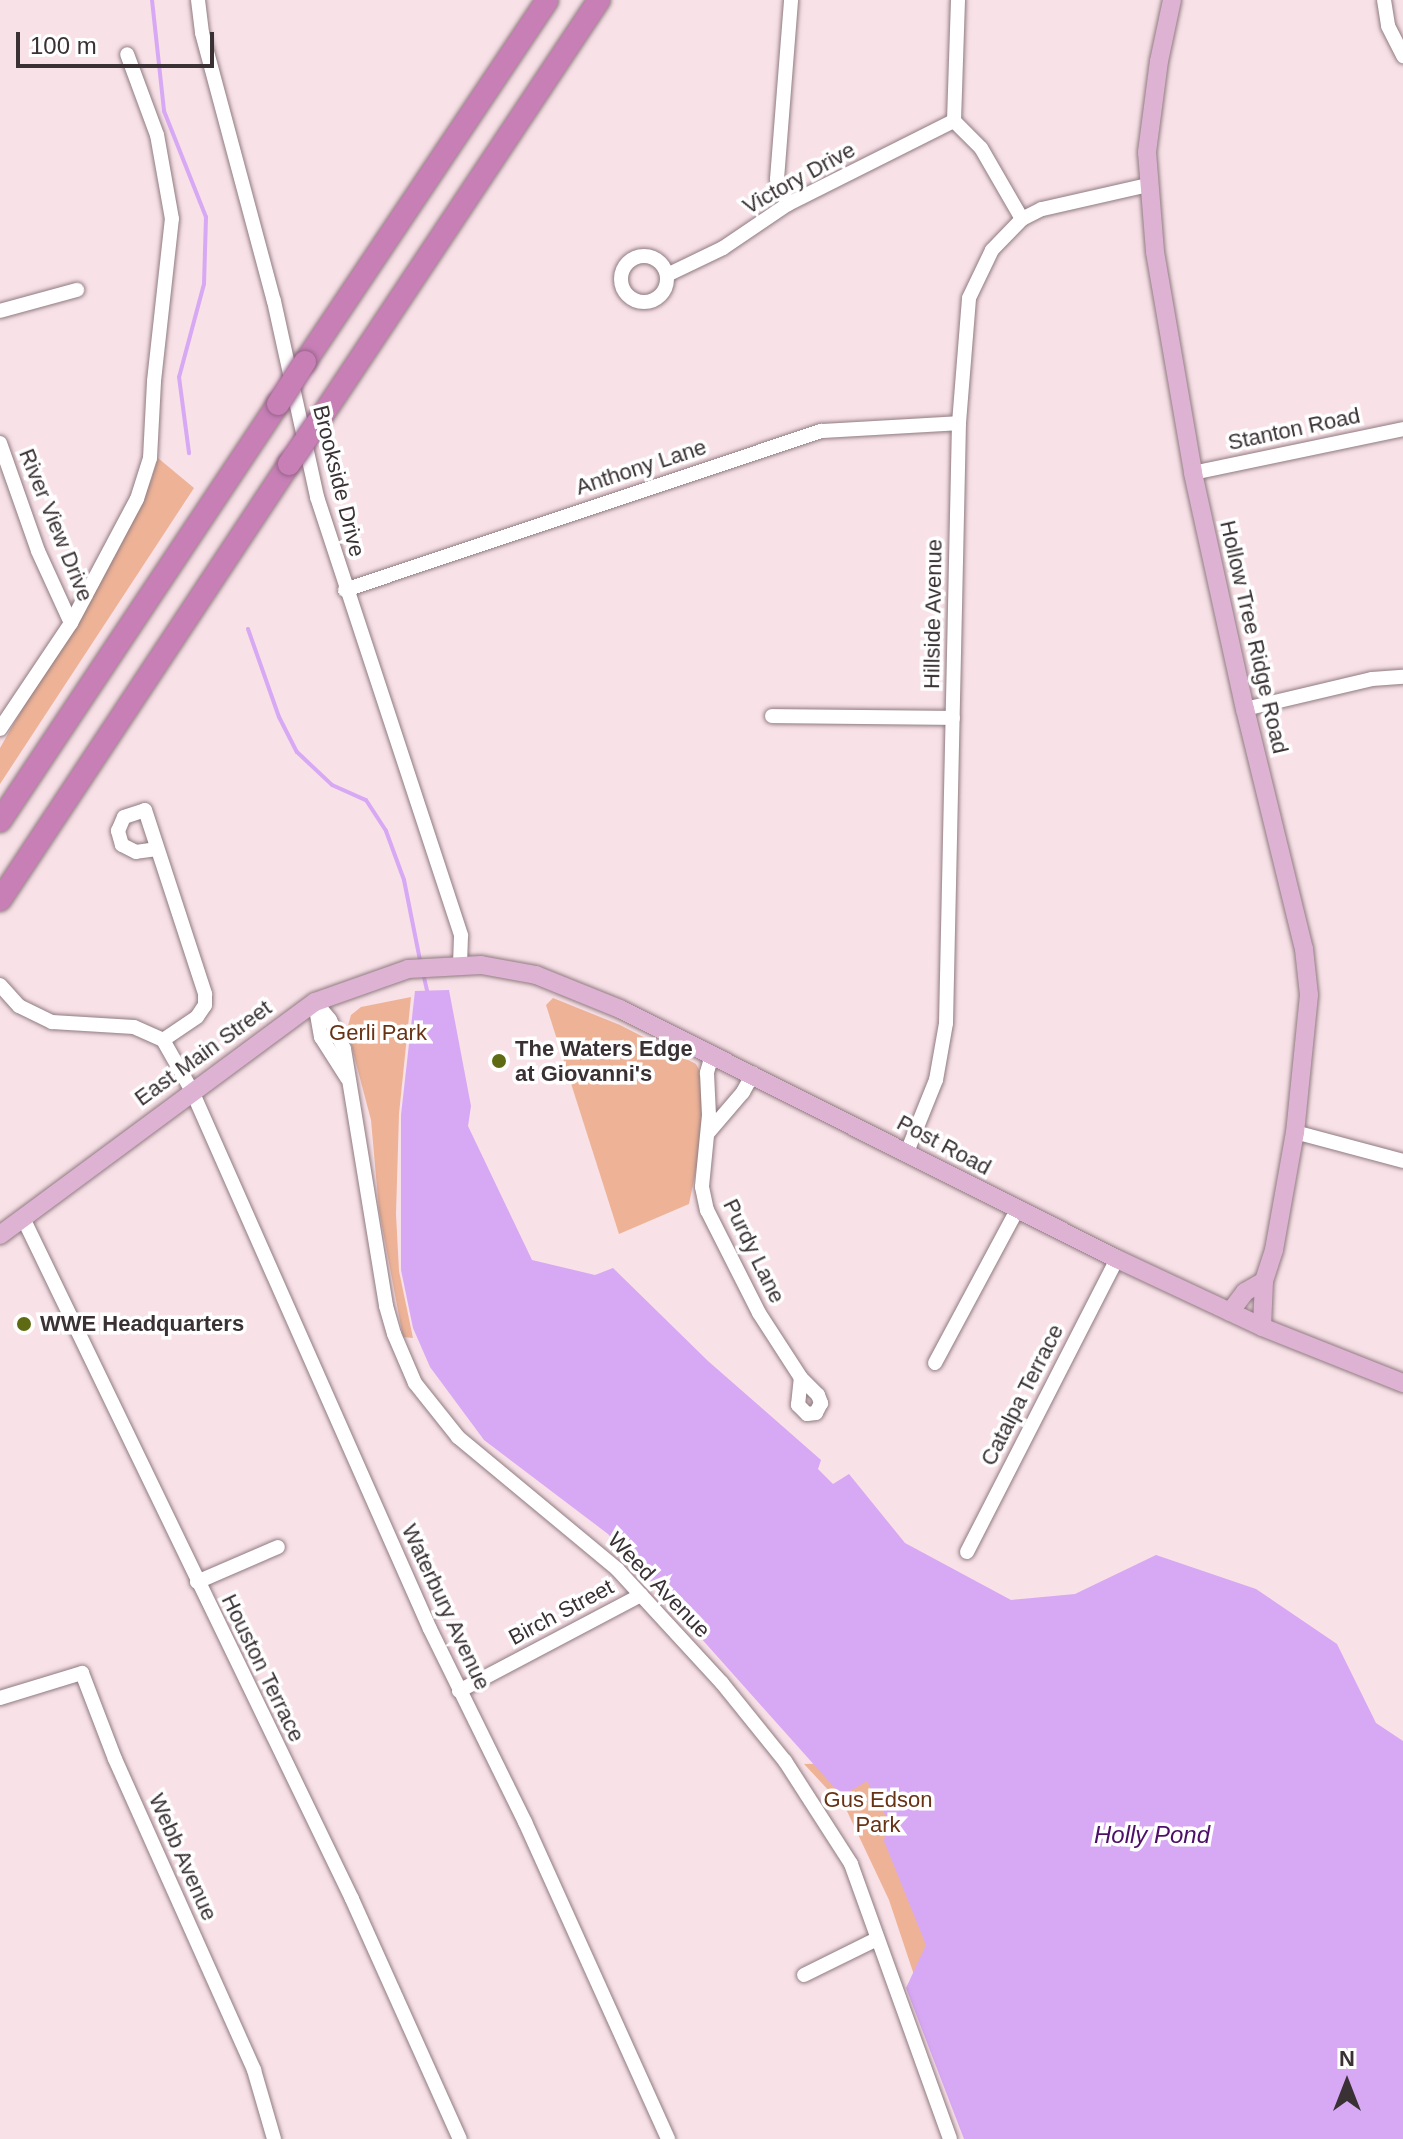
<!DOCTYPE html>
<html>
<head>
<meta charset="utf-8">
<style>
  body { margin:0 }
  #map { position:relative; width:1403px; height:2139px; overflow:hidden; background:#f8e1e7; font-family:Helvetica,sans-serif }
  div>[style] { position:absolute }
  .green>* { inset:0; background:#eeb397 }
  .water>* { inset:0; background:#d7a8f4 }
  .stream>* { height:4px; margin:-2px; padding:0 2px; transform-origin:2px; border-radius:2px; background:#d7a8f4 }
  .roads { filter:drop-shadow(0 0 2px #8f7b80) drop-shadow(0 0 2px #8f7b80) }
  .minor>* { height:14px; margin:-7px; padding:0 7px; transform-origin:7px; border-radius:7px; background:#fff }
  .minor>.ring { margin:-7px; padding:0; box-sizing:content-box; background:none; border:14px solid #fff; border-radius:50% }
  .major>* { height:18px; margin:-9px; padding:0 9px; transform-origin:9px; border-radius:9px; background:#ddb2d3 }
  .highway>* { height:22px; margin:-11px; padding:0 11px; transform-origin:11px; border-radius:11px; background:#c77fb6 }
  .bridges { filter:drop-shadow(0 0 2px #956488) drop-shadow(0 0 2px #956488) }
  .highway-bridge>* { height:22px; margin:-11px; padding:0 11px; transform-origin:11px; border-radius:11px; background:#c77fb6 }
  .dots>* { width:22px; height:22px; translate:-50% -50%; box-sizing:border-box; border:4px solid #fff; border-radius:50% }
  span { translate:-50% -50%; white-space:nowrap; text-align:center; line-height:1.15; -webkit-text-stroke:7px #fff; paint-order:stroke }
  .street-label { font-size:22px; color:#393133 }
  .park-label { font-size:22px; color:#683215 }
  .poi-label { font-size:22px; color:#393133; font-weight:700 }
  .left { translate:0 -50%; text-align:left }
  .water-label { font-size:24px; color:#4d0f68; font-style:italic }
  .north { position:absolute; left:1307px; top:2043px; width:80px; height:80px; -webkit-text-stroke:6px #fff; paint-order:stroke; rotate:0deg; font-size:22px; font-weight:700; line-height:32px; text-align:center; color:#393133 }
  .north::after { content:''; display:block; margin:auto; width:28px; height:36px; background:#393133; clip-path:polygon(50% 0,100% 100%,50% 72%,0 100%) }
  .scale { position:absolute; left:16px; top:32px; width:198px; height:36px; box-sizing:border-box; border:4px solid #393133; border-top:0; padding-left:10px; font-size:24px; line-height:28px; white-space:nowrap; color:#393133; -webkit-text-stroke:6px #fff; paint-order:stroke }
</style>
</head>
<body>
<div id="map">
  <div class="green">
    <div style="clip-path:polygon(158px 458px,194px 488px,0 784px,0 748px,64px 635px,100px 584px,151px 481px)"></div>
    <div style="clip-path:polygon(411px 997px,399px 1114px,396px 1214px,399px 1271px,413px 1338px,403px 1337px,379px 1210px,371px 1120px,347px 1029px,351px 1015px,361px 1007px)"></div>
    <div style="clip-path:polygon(553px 998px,620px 1025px,696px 1064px,703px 1077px,705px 1126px,689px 1204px,619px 1234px,546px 1005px)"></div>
    <div style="clip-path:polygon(851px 1763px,875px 1768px,939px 1920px,925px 2008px,889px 1900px,846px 1809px,804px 1764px)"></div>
  </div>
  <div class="water">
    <div style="clip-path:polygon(449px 990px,471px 1106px,468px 1126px,532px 1260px,595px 1275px,613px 1268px,708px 1361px,821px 1460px,818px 1469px,833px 1484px,849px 1474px,905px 1543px,1011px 1600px,1075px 1594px,1156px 1555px,1256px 1589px,1337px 1644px,1376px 1723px,1403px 1741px,1403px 2139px,964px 2139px,906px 1988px,926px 1945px,884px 1841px,888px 1820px,867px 1781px,842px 1796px,608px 1534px,484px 1440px,430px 1367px,413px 1328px,401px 1270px,401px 1115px,415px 991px)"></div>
  </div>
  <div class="stream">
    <div style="left:152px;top:0;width:112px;rotate:83.8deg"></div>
    <div style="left:164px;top:111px;width:114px;rotate:68.4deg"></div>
    <div style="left:206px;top:217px;width:67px;rotate:91.7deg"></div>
    <div style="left:204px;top:284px;width:96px;rotate:105deg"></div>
    <div style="left:179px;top:377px;width:77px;rotate:82.5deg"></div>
    <div style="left:248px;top:629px;width:93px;rotate:70.6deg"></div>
    <div style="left:279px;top:717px;width:39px;rotate:63deg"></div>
    <div style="left:297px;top:752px;width:48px;rotate:43.3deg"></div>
    <div style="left:332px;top:785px;width:37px;rotate:24deg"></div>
    <div style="left:366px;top:800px;width:37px;rotate:57deg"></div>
    <div style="left:386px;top:831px;width:52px;rotate:69.8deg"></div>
    <div style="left:404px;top:880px;width:87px;rotate:78.7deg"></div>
    <div style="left:423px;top:973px;width:23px;rotate:77deg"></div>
  </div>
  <div class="roads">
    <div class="minor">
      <div style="left:198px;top:0;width:33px;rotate:83deg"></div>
      <div style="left:202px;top:33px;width:278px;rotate:75deg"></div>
      <div style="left:274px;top:301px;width:201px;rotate:77.6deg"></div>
      <div style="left:317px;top:497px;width:462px;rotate:71.8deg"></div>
      <div style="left:461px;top:936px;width:28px;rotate:92deg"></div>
      <div style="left:958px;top:0;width:121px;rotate:91.9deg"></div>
      <div style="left:954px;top:121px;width:38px;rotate:45deg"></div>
      <div style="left:981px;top:148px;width:82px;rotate:60deg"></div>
      <div style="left:1384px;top:0;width:26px;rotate:81deg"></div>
      <div style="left:1388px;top:26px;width:34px;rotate:63deg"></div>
      <div style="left:788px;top:204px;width:27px;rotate:-114deg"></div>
      <div style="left:777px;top:179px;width:180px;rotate:-85.5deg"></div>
      <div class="ring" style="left:621px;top:256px;width:32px;height:32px"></div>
      <div style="left:667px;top:275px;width:62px;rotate:-25.7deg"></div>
      <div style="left:723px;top:248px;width:78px;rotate:-34.1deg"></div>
      <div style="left:788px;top:204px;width:186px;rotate:-26.6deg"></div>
      <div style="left:0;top:311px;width:80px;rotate:-15.3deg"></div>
      <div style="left:0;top:443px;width:114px;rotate:70.6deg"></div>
      <div style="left:38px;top:551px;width:79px;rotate:65.4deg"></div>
      <div style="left:1193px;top:473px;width:215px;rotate:-11.8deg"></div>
      <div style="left:345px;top:590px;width:502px;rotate:-18.47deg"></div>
      <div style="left:821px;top:431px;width:138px;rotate:-3.3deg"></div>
      <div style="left:1245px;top:709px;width:130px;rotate:-13.3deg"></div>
      <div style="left:1372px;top:679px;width:31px;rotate:-4deg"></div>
      <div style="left:772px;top:716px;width:181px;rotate:0.6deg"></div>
      <div style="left:0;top:729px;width:128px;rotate:-56.2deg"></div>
      <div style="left:71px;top:623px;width:140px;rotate:-62deg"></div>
      <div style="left:137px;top:499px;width:43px;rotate:-72.4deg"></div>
      <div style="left:150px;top:458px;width:77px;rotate:-87deg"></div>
      <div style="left:154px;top:381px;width:163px;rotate:-83.7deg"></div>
      <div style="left:172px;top:219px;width:85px;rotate:-100.1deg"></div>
      <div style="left:157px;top:135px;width:86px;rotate:-110.3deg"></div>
      <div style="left:157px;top:849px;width:21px;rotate:172deg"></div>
      <div style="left:136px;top:852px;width:16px;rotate:-153deg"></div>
      <div style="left:122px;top:845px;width:15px;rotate:-106deg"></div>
      <div style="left:118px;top:831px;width:15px;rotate:-67deg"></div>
      <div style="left:124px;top:817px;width:22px;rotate:-18deg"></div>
      <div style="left:145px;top:810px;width:194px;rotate:71.9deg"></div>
      <div style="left:205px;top:994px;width:11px;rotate:90deg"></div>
      <div style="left:205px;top:1005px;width:14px;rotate:124deg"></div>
      <div style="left:197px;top:1017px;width:41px;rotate:145.9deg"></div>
      <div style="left:0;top:985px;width:28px;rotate:48deg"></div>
      <div style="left:19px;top:1006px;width:37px;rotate:26deg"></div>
      <div style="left:52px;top:1022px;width:82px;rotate:3.5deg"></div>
      <div style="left:134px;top:1027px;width:32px;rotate:24deg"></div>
      <div style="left:163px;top:1040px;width:59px;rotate:60.4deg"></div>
      <div style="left:192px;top:1091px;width:588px;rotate:66.14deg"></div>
      <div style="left:430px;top:1629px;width:215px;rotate:63.8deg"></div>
      <div style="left:525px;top:1822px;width:348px;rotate:65.7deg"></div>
      <div style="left:315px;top:1002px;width:23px;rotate:50deg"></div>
      <div style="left:330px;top:1020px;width:32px;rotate:64deg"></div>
      <div style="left:344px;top:1049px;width:260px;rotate:80.7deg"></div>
      <div style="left:386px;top:1306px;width:29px;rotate:74deg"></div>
      <div style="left:394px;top:1334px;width:53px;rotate:66.8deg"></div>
      <div style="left:415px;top:1383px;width:69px;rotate:51.5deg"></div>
      <div style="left:458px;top:1437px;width:207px;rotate:39.7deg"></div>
      <div style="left:617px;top:1569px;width:155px;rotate:47.4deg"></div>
      <div style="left:722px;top:1683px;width:100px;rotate:51.1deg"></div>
      <div style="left:785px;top:1761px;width:122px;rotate:57.3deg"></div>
      <div style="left:851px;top:1864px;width:292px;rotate:70.2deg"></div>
      <div style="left:315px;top:1003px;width:35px;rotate:80deg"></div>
      <div style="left:321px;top:1037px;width:49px;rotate:57.6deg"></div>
      <div style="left:712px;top:1055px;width:19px;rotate:106deg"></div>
      <div style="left:707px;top:1073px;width:42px;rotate:87.3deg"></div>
      <div style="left:709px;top:1115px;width:72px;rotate:95.6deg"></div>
      <div style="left:702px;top:1187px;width:24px;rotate:78deg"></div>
      <div style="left:707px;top:1210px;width:115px;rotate:63.2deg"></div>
      <div style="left:759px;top:1313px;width:77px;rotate:57.1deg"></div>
      <div style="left:801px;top:1378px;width:24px;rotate:45deg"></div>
      <div style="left:818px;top:1395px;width:9px;rotate:69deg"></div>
      <div style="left:821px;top:1403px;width:11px;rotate:117deg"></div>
      <div style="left:816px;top:1413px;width:9px;rotate:174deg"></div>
      <div style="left:807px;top:1414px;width:13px;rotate:-135deg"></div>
      <div style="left:798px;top:1405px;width:27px;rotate:-84deg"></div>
      <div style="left:1295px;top:1132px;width:112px;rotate:15deg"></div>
      <div style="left:708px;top:1133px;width:54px;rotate:-49.5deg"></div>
      <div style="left:743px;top:1092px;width:21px;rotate:-61deg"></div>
      <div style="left:907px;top:1152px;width:78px;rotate:-68.1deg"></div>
      <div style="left:936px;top:1080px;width:58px;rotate:-80deg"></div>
      <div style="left:946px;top:1023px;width:600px;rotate:-88.76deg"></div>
      <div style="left:959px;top:423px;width:125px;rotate:-85.4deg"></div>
      <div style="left:969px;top:298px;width:53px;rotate:-64.4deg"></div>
      <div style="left:992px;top:250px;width:43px;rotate:-45.9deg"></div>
      <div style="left:1022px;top:219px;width:22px;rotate:-27deg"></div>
      <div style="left:1042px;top:209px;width:109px;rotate:-12.8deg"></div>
      <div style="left:23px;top:1218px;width:756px;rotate:64.21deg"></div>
      <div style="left:352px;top:1899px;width:263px;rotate:65.8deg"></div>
      <div style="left:935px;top:1363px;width:174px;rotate:-61.8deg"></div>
      <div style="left:967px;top:1552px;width:329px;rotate:-62.9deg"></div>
      <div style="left:197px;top:1582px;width:88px;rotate:-23.4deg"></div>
      <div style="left:459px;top:1691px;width:206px;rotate:-27.8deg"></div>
      <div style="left:0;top:1698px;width:86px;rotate:-17deg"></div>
      <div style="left:82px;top:1673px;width:92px;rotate:69deg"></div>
      <div style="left:115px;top:1759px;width:341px;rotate:65.9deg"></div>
      <div style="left:254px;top:2070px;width:72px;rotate:73.8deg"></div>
      <div style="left:804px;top:1975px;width:81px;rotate:-26.3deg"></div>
    </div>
    <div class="major">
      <div style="left:1172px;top:0;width:62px;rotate:102deg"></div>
      <div style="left:1159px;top:61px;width:92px;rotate:97.5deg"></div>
      <div style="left:1147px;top:152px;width:100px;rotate:85.4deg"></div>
      <div style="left:1155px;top:252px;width:224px;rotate:80.2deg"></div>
      <div style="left:1193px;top:473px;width:242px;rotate:77.6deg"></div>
      <div style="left:1245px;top:709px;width:247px;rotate:76.2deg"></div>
      <div style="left:1304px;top:949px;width:46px;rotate:83.8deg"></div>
      <div style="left:1309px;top:995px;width:138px;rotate:95.8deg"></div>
      <div style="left:1295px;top:1132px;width:120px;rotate:100.1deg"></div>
      <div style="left:1274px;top:1250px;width:33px;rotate:108deg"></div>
      <div style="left:1264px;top:1281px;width:46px;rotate:92.5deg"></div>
      <div style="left:0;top:1235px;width:392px;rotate:-36.5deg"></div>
      <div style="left:315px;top:1002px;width:99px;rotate:-19.5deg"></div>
      <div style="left:408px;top:969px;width:73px;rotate:-3.1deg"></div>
      <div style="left:481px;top:965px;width:56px;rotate:10.3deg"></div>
      <div style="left:536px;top:975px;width:91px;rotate:22deg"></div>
      <div style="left:620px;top:1009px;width:556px;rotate:26.7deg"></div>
      <div style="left:1117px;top:1259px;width:160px;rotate:25.1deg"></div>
      <div style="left:1262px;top:1327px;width:152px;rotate:21.7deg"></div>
      <div style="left:1230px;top:1312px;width:25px;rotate:-53deg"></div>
      <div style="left:1245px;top:1292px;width:22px;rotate:-30deg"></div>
    </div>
    <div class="highway">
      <div style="left:305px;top:362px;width:435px;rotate:-56.2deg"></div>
      <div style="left:318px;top:422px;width:507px;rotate:-56.34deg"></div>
      <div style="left:0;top:821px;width:501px;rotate:-56.31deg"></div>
      <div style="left:0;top:900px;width:523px;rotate:-56.46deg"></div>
    </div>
  </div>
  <div class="bridges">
    <div class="highway-bridge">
      <div style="left:278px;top:404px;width:50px;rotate:-57.3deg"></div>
      <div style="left:289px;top:464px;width:51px;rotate:-55.4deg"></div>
    </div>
  </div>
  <div class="dots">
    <div style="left:499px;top:1061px;background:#5f6b13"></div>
    <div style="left:24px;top:1324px;background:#5f6b13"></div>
  </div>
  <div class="street-label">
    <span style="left:799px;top:178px;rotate:-29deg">Victory Drive</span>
    <span style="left:1294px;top:429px;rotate:-12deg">Stanton Road</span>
    <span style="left:641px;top:467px;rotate:-18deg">Anthony Lane</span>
    <span style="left:339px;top:481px;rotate:76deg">Brookside Drive</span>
    <span style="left:56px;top:525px;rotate:68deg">River View Drive</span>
    <span style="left:933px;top:614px;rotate:-89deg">Hillside Avenue</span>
    <span style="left:1254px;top:637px;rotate:77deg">Hollow Tree Ridge Road</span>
    <span style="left:203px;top:1053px;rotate:-36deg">East Main Street</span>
    <span style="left:944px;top:1145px;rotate:28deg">Post Road</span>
    <span style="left:754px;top:1251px;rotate:64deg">Purdy Lane</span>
    <span style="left:1022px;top:1395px;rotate:-63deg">Catalpa Terrace</span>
    <span style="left:659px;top:1585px;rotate:46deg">Weed Avenue</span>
    <span style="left:446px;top:1607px;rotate:65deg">Waterbury Avenue</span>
    <span style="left:561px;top:1612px;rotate:-28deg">Birch Street</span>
    <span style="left:263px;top:1668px;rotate:64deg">Houston Terrace</span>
    <span style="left:183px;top:1857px;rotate:66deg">Webb Avenue</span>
  </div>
  <div class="park-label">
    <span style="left:378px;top:1033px">Gerli Park</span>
    <span style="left:878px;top:1812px">Gus Edson<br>Park</span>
  </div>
  <div class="poi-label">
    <span class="left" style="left:515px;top:1061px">The Waters Edge<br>at Giovanni's</span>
    <span class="left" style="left:40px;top:1324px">WWE Headquarters</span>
  </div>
  <div class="water-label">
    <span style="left:1152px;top:1835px">Holly Pond</span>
  </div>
  <div class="north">N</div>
  <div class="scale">100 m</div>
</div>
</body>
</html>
